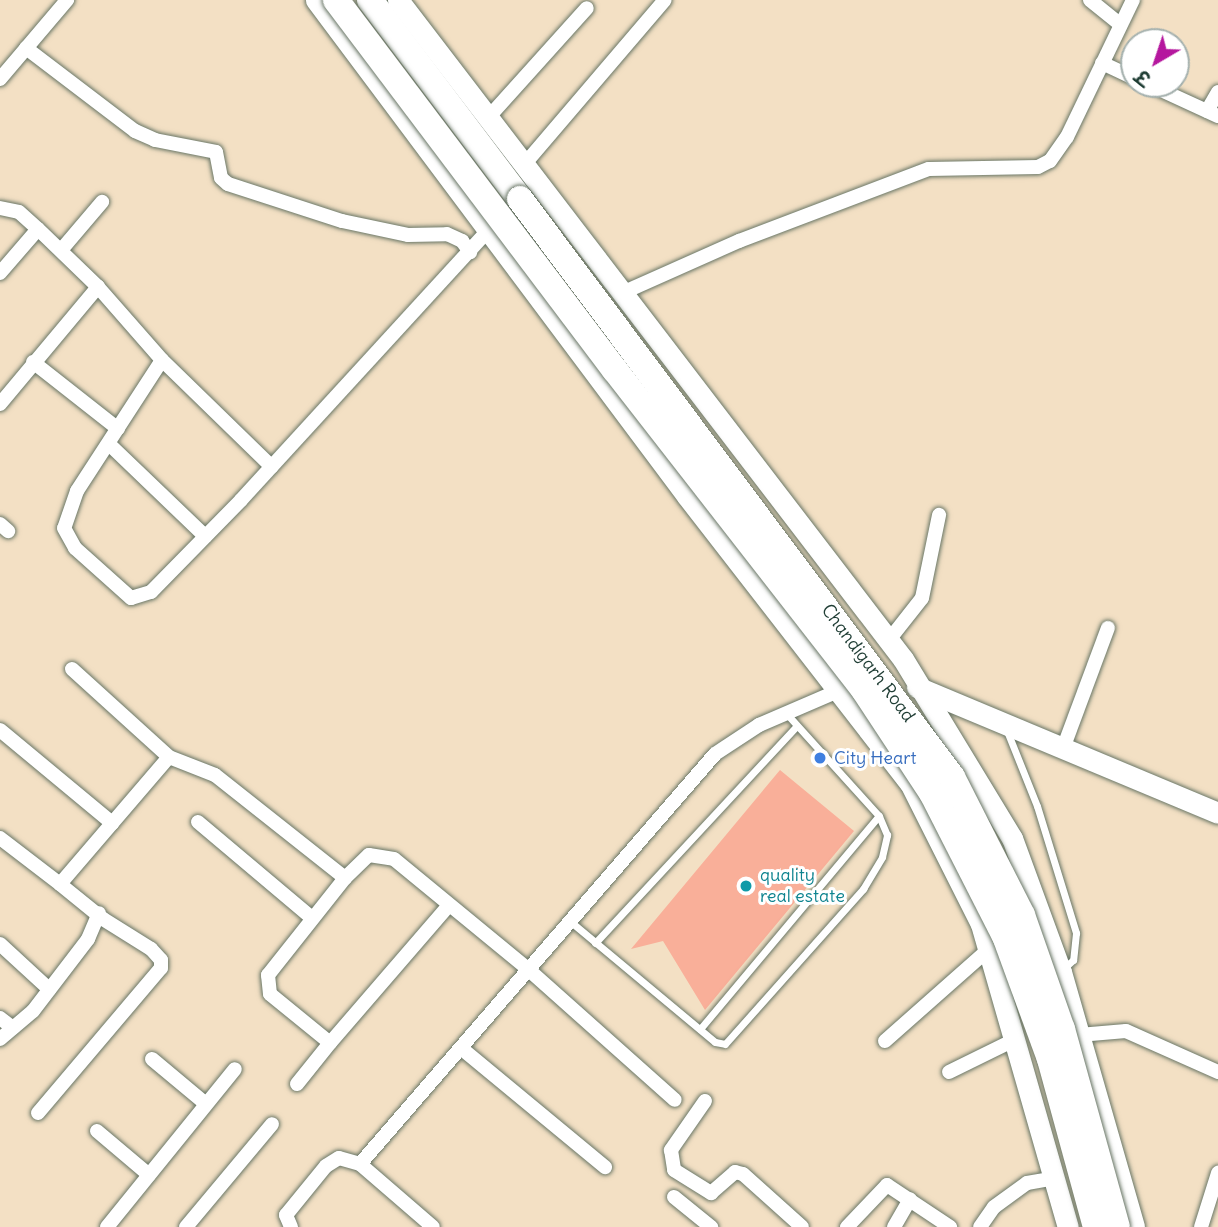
<!DOCTYPE html>
<html>
<head>
<meta charset="utf-8">
<style>
  body { margin:0 }
  #map { position:relative; width:1218px; height:1227px; overflow:hidden; background:#f3e0c4; font-family:Delius,"Playpen Sans Deva",sans-serif }
  div>[style] { position:absolute }
  .building>* { inset:0; background:#f9af99 }
  .roads { filter:drop-shadow(0 0 2px #697666) drop-shadow(0 0 2px #697666) }
  .lane>* { height:7px; margin:-3.5px; padding:0 3.5px; transform-origin:3.5px; border-radius:3.5px; background:#fff }
  .street>* { height:14px; margin:-7px; padding:0 7px; transform-origin:7px; border-radius:7px; background:#fff }
  .secondary>* { height:21px; margin:-10.5px; padding:0 10.5px; transform-origin:10.5px; border-radius:10.5px; background:#fff }
  .highway>* { height:26px; margin:-13px; padding:0 13px; transform-origin:13px; border-radius:13px; background:#fff }
  .bridges { filter:drop-shadow(0 0 2px #697666) drop-shadow(0 0 2px #697666) }
  .highway-bridge>* { height:26px; margin:-13px; padding:0 13px; transform-origin:13px; border-radius:13px; background:#fff }
  .dots>* { width:19px; height:19px; translate:-50% -50%; box-sizing:border-box; border:4px solid #fff; border-radius:50% }
  span { translate:-50% -50%; white-space:nowrap; text-align:center; line-height:1.15; -webkit-text-stroke:6px #fff; paint-order:stroke }
  .street-label { font-size:18px; color:#1f3d34 }
  .shop-label { font-size:18px; color:#366cbe }
  .left { translate:0 -50%; text-align:left }
  .culture-label { font-size:18px; color:#0d838f }
  .north { position:absolute; left:1120px; top:28px; width:70px; height:70px; box-sizing:border-box; background:#fff; border:2px solid #a5b1ae; border-radius:50%; rotate:219deg; font-size:19px; font-weight:700; line-height:28px; text-align:center; color:#1f3d34 }
  .north::after { content:''; display:block; margin:auto; width:24px; height:32px; background:#b5179e; clip-path:polygon(50% 0,100% 100%,50% 72%,0 100%) }
</style>
</head>
<body>
<div id="map">
  <div class="building">
    <div style="clip-path:polygon(780px 770px,854px 831px,705px 1010px,663px 941px,631px 949px)"></div>
  </div>
  <div class="roads">
    <div class="lane">
      <div style="left:1007px;top:731px;width:81px;rotate:68.2deg"></div>
      <div style="left:1037px;top:806px;width:133px;rotate:72.9deg"></div>
      <div style="left:1076px;top:933px;width:27px;rotate:96deg"></div>
      <div style="left:1073px;top:960px;width:13px;rotate:138deg"></div>
      <div style="left:571px;top:922px;width:187px;rotate:39.8deg"></div>
      <div style="left:715px;top:1042px;width:10px;rotate:11deg"></div>
      <div style="left:725px;top:1044px;width:208px;rotate:-48.3deg"></div>
      <div style="left:863px;top:889px;width:37px;rotate:-59deg"></div>
      <div style="left:882px;top:857px;width:23px;rotate:-77deg"></div>
      <div style="left:887px;top:835px;width:21px;rotate:-113deg"></div>
      <div style="left:595px;top:943px;width:296px;rotate:-47.1deg"></div>
      <div style="left:700px;top:1029px;width:278px;rotate:-50deg"></div>
      <div style="left:879px;top:816px;width:139px;rotate:-132.1deg"></div>
    </div>
    <div class="street">
      <div style="left:1090px;top:0;width:38px;rotate:39deg"></div>
      <div style="left:26px;top:48px;width:137px;rotate:37.3deg"></div>
      <div style="left:135px;top:131px;width:22px;rotate:24deg"></div>
      <div style="left:155px;top:140px;width:62px;rotate:11.1deg"></div>
      <div style="left:216px;top:152px;width:26px;rotate:79deg"></div>
      <div style="left:221px;top:178px;width:9px;rotate:41deg"></div>
      <div style="left:228px;top:184px;width:120px;rotate:18deg"></div>
      <div style="left:342px;top:221px;width:67px;rotate:12deg"></div>
      <div style="left:408px;top:235px;width:39px;rotate:-1deg"></div>
      <div style="left:447px;top:234px;width:17px;rotate:25deg"></div>
      <div style="left:462px;top:241px;width:14px;rotate:54deg"></div>
      <div style="left:1102px;top:63px;width:35px;rotate:25deg"></div>
      <div style="left:0;top:79px;width:104px;rotate:-49.7deg"></div>
      <div style="left:1148px;top:84px;width:77px;rotate:24.6deg"></div>
      <div style="left:1207px;top:111px;width:22px;rotate:-60deg"></div>
      <div style="left:487px;top:119px;width:149px;rotate:-48deg"></div>
      <div style="left:523px;top:166px;width:218px;rotate:-49.5deg"></div>
      <div style="left:0;top:208px;width:19px;rotate:12deg"></div>
      <div style="left:19px;top:212px;width:25px;rotate:42deg"></div>
      <div style="left:62px;top:249px;width:62px;rotate:-49.6deg"></div>
      <div style="left:0;top:273px;width:58px;rotate:-49.2deg"></div>
      <div style="left:38px;top:229px;width:83px;rotate:44deg"></div>
      <div style="left:622px;top:293px;width:128px;rotate:-24deg"></div>
      <div style="left:739px;top:241px;width:203px;rotate:-20.8deg"></div>
      <div style="left:929px;top:169px;width:109px;rotate:-1.1deg"></div>
      <div style="left:1038px;top:167px;width:13px;rotate:-27deg"></div>
      <div style="left:1050px;top:161px;width:29px;rotate:-55deg"></div>
      <div style="left:1067px;top:137px;width:152px;rotate:-64.3deg"></div>
      <div style="left:162px;top:360px;width:156px;rotate:123deg"></div>
      <div style="left:77px;top:491px;width:39px;rotate:109deg"></div>
      <div style="left:64px;top:528px;width:23px;rotate:61deg"></div>
      <div style="left:75px;top:548px;width:75px;rotate:41.8deg"></div>
      <div style="left:131px;top:598px;width:21px;rotate:-17deg"></div>
      <div style="left:151px;top:592px;width:129px;rotate:-45.6deg"></div>
      <div style="left:241px;top:500px;width:364px;rotate:-47.5deg"></div>
      <div style="left:33px;top:362px;width:108px;rotate:38.2deg"></div>
      <div style="left:0;top:404px;width:153px;rotate:-50.1deg"></div>
      <div style="left:98px;top:287px;width:97px;rotate:48.8deg"></div>
      <div style="left:162px;top:360px;width:153px;rotate:44.2deg"></div>
      <div style="left:110px;top:445px;width:132px;rotate:43.8deg"></div>
      <div style="left:0;top:524px;width:11px;rotate:41deg"></div>
      <div style="left:889px;top:640px;width:53px;rotate:-51.8deg"></div>
      <div style="left:922px;top:598px;width:85px;rotate:-78.4deg"></div>
      <div style="left:72px;top:669px;width:131px;rotate:42.2deg"></div>
      <div style="left:0;top:730px;width:146px;rotate:39.7deg"></div>
      <div style="left:1064px;top:746px;width:126px;rotate:-69.6deg"></div>
      <div style="left:198px;top:822px;width:148px;rotate:40.1deg"></div>
      <div style="left:0;top:838px;width:76px;rotate:37.5deg"></div>
      <div style="left:60px;top:884px;width:167px;rotate:-49.4deg"></div>
      <div style="left:169px;top:757px;width:49px;rotate:21.4deg"></div>
      <div style="left:215px;top:775px;width:166px;rotate:38.4deg"></div>
      <div style="left:345px;top:878px;width:33px;rotate:-44deg"></div>
      <div style="left:369px;top:855px;width:25px;rotate:9deg"></div>
      <div style="left:394px;top:859px;width:175px;rotate:39.4deg"></div>
      <div style="left:529px;top:970px;width:195px;rotate:41.7deg"></div>
      <div style="left:345px;top:878px;width:124px;rotate:128.4deg"></div>
      <div style="left:268px;top:975px;width:19px;rotate:84deg"></div>
      <div style="left:270px;top:994px;width:77px;rotate:39.2deg"></div>
      <div style="left:330px;top:1043px;width:182px;rotate:-49.2deg"></div>
      <div style="left:0;top:944px;width:67px;rotate:42.6deg"></div>
      <div style="left:0;top:1018px;width:16px;rotate:38deg"></div>
      <div style="left:1079px;top:1035px;width:47px;rotate:-4.9deg"></div>
      <div style="left:1126px;top:1031px;width:101px;rotate:24deg"></div>
      <div style="left:0;top:1039px;width:43px;rotate:-40.3deg"></div>
      <div style="left:33px;top:1011px;width:91px;rotate:-52.6deg"></div>
      <div style="left:88px;top:939px;width:28px;rotate:-67deg"></div>
      <div style="left:885px;top:1041px;width:137px;rotate:-41.5deg"></div>
      <div style="left:461px;top:1048px;width:187px;rotate:39.6deg"></div>
      <div style="left:152px;top:1059px;width:70px;rotate:39.8deg"></div>
      <div style="left:949px;top:1072px;width:72px;rotate:-26.2deg"></div>
      <div style="left:297px;top:1084px;width:53px;rotate:-51.2deg"></div>
      <div style="left:705px;top:1101px;width:60px;rotate:124.8deg"></div>
      <div style="left:671px;top:1150px;width:20px;rotate:81deg"></div>
      <div style="left:674px;top:1170px;width:44px;rotate:31.9deg"></div>
      <div style="left:711px;top:1193px;width:32px;rotate:-41deg"></div>
      <div style="left:735px;top:1172px;width:8px;rotate:14deg"></div>
      <div style="left:743px;top:1174px;width:79px;rotate:41.9deg"></div>
      <div style="left:38px;top:1113px;width:190px;rotate:-49.7deg"></div>
      <div style="left:161px;top:968px;width:8px;rotate:-90deg"></div>
      <div style="left:161px;top:960px;width:15px;rotate:-132deg"></div>
      <div style="left:151px;top:949px;width:57px;rotate:-148deg"></div>
      <div style="left:103px;top:919px;width:55px;rotate:-140.9deg"></div>
      <div style="left:97px;top:1131px;width:68px;rotate:40.2deg"></div>
      <div style="left:360px;top:1164px;width:96px;rotate:40.8deg"></div>
      <div style="left:674px;top:1197px;width:48px;rotate:39deg"></div>
      <div style="left:107px;top:1227px;width:203px;rotate:-51deg"></div>
      <div style="left:186px;top:1227px;width:134px;rotate:-50.1deg"></div>
      <div style="left:291px;top:1227px;width:13px;rotate:-113deg"></div>
      <div style="left:286px;top:1215px;width:63px;rotate:-50.8deg"></div>
      <div style="left:326px;top:1166px;width:15px;rotate:-32deg"></div>
      <div style="left:339px;top:1158px;width:22px;rotate:16deg"></div>
      <div style="left:360px;top:1164px;width:542px;rotate:-49.11deg"></div>
      <div style="left:715px;top:754px;width:53px;rotate:-33.4deg"></div>
      <div style="left:759px;top:725px;width:86px;rotate:-23.3deg"></div>
      <div style="left:847px;top:1227px;width:58px;rotate:-46.4deg"></div>
      <div style="left:887px;top:1185px;width:76px;rotate:33.7deg"></div>
      <div style="left:894px;top:1227px;width:32px;rotate:-60deg"></div>
      <div style="left:980px;top:1227px;width:24px;rotate:-55deg"></div>
      <div style="left:994px;top:1207px;width:41px;rotate:-36deg"></div>
      <div style="left:1027px;top:1183px;width:27px;rotate:-10deg"></div>
      <div style="left:1201px;top:1227px;width:57px;rotate:-72.5deg"></div>
    </div>
    <div class="secondary">
      <div style="left:316px;top:0;width:619px;rotate:53.2deg"></div>
      <div style="left:687px;top:496px;width:363px;rotate:52.2deg"></div>
      <div style="left:910px;top:783px;width:158px;rotate:63.3deg"></div>
      <div style="left:981px;top:924px;width:315px;rotate:74deg"></div>
      <div style="left:398px;top:0;width:830px;rotate:52.54deg"></div>
      <div style="left:903px;top:659px;width:210px;rotate:58.7deg"></div>
      <div style="left:1012px;top:838px;width:143px;rotate:69.9deg"></div>
      <div style="left:1061px;top:972px;width:265px;rotate:74deg"></div>
      <div style="left:917px;top:687px;width:326px;rotate:22.7deg"></div>
    </div>
    <div class="highway">
      <div style="left:370px;top:0;width:249px;rotate:53deg"></div>
    </div>
  </div>
  <div class="bridges">
    <div class="highway-bridge">
      <div style="left:336px;top:0;width:463px;rotate:53deg"></div>
      <div style="left:615px;top:370px;width:405px;rotate:52.1deg"></div>
      <div style="left:864px;top:690px;width:123px;rotate:56.6deg"></div>
      <div style="left:932px;top:793px;width:161px;rotate:63deg"></div>
      <div style="left:1005px;top:936px;width:131px;rotate:69.9deg"></div>
      <div style="left:1050px;top:1059px;width:174px;rotate:74.7deg"></div>
      <div style="left:520px;top:199px;width:722px;rotate:53.23deg"></div>
      <div style="left:952px;top:777px;width:155px;rotate:63.1deg"></div>
      <div style="left:1022px;top:915px;width:121px;rotate:70.7deg"></div>
      <div style="left:1062px;top:1029px;width:205px;rotate:74.5deg"></div>
    </div>
  </div>
  <div class="dots">
    <div style="left:820px;top:758px;background:#3f7fe0"></div>
    <div style="left:746px;top:886px;background:#0f9aa8"></div>
  </div>
  <div class="street-label">
    <span style="left:868px;top:663px;rotate:53deg">Chandigarh Road</span>
  </div>
  <div class="shop-label">
    <span class="left" style="left:834px;top:758px">City Heart</span>
  </div>
  <div class="culture-label">
    <span class="left" style="left:760px;top:886px">quality<br>real estate</span>
  </div>
  <div class="north">उ</div>
</div>
</body>
</html>
